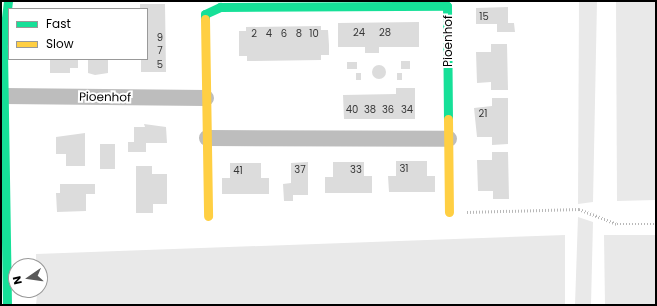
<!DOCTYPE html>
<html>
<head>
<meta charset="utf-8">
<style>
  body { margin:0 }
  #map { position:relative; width:657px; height:306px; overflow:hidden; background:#fff; font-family:Poppins,sans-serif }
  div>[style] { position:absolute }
  .green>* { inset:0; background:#e9e9e9 }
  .building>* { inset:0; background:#dcdcdc }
  .round { border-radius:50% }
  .path>* { height:2.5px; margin-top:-1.25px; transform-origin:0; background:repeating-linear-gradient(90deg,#b8b8b8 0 1px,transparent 0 3px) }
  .street>* { height:16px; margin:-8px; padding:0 8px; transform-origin:8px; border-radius:8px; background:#bdbdbd }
  .fast>* { height:9px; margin:-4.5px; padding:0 4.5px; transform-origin:4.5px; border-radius:4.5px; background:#16e098 }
  .slow>* { height:9px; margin:-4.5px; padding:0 4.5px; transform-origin:4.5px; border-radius:4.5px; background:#ffcf43 }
  span { translate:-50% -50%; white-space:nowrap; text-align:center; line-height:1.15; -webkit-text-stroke:4px #fff; paint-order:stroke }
  .number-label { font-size:10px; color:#373737 }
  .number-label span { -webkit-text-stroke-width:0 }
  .street-label { font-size:12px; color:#000 }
  .frame { position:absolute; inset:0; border:2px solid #000; pointer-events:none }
  .legend { position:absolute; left:8px; top:8px; width:140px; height:52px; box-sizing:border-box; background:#fff; border:1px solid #999; margin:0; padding:5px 7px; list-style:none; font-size:12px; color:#000 }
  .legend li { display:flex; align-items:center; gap:8px; height:20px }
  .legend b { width:20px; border:1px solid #999 }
  .north { position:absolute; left:8px; top:258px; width:40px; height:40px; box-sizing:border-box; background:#fff; border:1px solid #999; border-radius:50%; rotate:257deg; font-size:11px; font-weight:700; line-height:16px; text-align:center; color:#000 }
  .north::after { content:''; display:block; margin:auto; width:14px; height:18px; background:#595959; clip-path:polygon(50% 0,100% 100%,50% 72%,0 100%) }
</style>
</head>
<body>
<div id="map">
  <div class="green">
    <div style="clip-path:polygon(579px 1px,597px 1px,593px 202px,578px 204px)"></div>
    <div style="clip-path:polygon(616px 1px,656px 1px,656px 200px,617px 201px)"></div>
    <div style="clip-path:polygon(578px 217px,593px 222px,591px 305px,575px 305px)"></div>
    <div style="clip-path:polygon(565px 235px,565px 305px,36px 305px,40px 266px,36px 266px,36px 254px)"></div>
    <div style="clip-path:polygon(604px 235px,656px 235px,656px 305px,605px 305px)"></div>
  </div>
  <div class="building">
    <div style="clip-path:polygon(140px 4px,165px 4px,166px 72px,141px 72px,141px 59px,147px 59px,147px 9px,140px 9px)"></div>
    <div style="clip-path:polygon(508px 7px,508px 23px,514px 23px,515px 32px,497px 32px,497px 24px,476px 24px,476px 8px)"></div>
    <div style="clip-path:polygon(419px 22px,419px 47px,379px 47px,379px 53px,365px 53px,365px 47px,338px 47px,338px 23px)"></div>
    <div style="clip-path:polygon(321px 26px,321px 30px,328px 30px,329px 45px,329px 55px,321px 55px,321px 60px,247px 61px,247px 56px,239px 56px,239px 31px,246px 31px,246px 27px)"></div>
    <div style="clip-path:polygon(491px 44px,507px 44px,508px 90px,491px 90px,491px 82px,477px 83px,476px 52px,491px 52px)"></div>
    <div style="clip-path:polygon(50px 59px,78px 59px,78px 68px,70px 68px,70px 73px,50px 73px)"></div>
    <div style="clip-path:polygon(88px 59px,108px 59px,108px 73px,95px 75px,88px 73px)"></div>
    <div style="clip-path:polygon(401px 61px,410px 61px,410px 69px,401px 69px)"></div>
    <div style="clip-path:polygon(347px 62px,357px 62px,357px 69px,347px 69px)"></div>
    <div class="round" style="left:372px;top:65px;width:14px;height:14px"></div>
    <div style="clip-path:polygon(356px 73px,361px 73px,361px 80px,356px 80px)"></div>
    <div style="clip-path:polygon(397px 73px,402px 73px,402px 80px,397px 80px)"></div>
    <div style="clip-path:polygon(396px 88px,415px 88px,415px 119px,344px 119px,343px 95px,396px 94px)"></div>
    <div style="clip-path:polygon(492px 98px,508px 98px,508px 144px,492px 145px,492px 137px,477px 137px,474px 108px,492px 106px)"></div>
    <div style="clip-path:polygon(144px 124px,166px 127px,167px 143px,146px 143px,146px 152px,128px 152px,128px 142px,134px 142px,134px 127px,145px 127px)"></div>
    <div style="clip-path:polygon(85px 133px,85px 166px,66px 166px,66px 154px,56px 154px,56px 137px)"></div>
    <div style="clip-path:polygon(100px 144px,115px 144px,115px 169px,100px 169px)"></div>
    <div style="clip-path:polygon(492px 152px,508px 152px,509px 199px,493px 199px,493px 191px,478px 191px,477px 160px,492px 160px)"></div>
    <div style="clip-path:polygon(396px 161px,427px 161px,427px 176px,435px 176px,435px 192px,389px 192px,388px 176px,396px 176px)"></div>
    <div style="clip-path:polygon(308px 162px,308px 195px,293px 195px,293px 201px,284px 201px,283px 184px,291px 183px,291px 163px)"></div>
    <div style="clip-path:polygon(333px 162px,364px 162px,364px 176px,372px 176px,372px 193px,325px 193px,325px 177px,333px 177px)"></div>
    <div style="clip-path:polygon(230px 163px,261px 163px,261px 178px,269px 178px,269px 194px,222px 194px,222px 178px,230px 178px)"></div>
    <div style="clip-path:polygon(136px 166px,152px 166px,152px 174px,167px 174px,167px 204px,153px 204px,153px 213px,136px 213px)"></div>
    <div style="clip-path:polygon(60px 184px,95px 184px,95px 194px,86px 194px,86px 211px,57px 212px,56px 193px,60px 193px)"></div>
  </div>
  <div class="path">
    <div style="left:467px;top:212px;width:112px;rotate:-1.5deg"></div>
    <div style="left:579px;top:209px;width:41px;rotate:21.5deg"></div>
    <div style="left:617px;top:224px;width:39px"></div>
  </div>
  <div class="street">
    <div style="left:4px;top:96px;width:202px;rotate:0.6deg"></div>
    <div style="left:207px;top:138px;width:242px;rotate:0.2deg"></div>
  </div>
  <div class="fast">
    <div style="left:205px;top:19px;width:5px;rotate:-90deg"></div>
    <div style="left:205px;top:14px;width:17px;rotate:-25deg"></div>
    <div style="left:220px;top:7px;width:227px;rotate:-0.3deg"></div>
    <div style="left:447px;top:6px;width:113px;rotate:89.5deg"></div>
    <div style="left:7px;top:305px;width:262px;rotate:-90.9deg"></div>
    <div style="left:3px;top:43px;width:42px;rotate:-83.2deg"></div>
  </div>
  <div class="slow">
    <div style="left:205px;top:19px;width:197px;rotate:89.1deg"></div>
    <div style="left:448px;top:119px;width:93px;rotate:89.4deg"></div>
  </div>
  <div class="number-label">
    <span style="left:484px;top:17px">15</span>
    <span style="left:359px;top:33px">24</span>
    <span style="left:385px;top:33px">28</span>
    <span style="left:254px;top:34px">2</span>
    <span style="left:269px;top:34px">4</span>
    <span style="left:284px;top:34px">6</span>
    <span style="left:299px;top:34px">8</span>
    <span style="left:314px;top:34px">10</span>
    <span style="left:160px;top:38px">9</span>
    <span style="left:160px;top:51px">7</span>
    <span style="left:160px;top:65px">5</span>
    <span style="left:352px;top:110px">40</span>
    <span style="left:370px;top:110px">38</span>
    <span style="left:388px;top:110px">36</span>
    <span style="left:407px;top:110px">34</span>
    <span style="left:483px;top:114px">21</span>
    <span style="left:404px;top:169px">31</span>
    <span style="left:300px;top:170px">37</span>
    <span style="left:356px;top:170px">33</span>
    <span style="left:238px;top:171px">41</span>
  </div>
  <div class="street-label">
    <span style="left:448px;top:41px;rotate:-90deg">Pioenhof</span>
    <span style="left:105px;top:97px;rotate:1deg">Pioenhof</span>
  </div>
  <div class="frame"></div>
  <ul class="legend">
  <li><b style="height:5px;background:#16e098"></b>Fast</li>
  <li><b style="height:5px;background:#ffcf43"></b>Slow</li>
  </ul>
  <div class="north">N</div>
</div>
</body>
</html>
